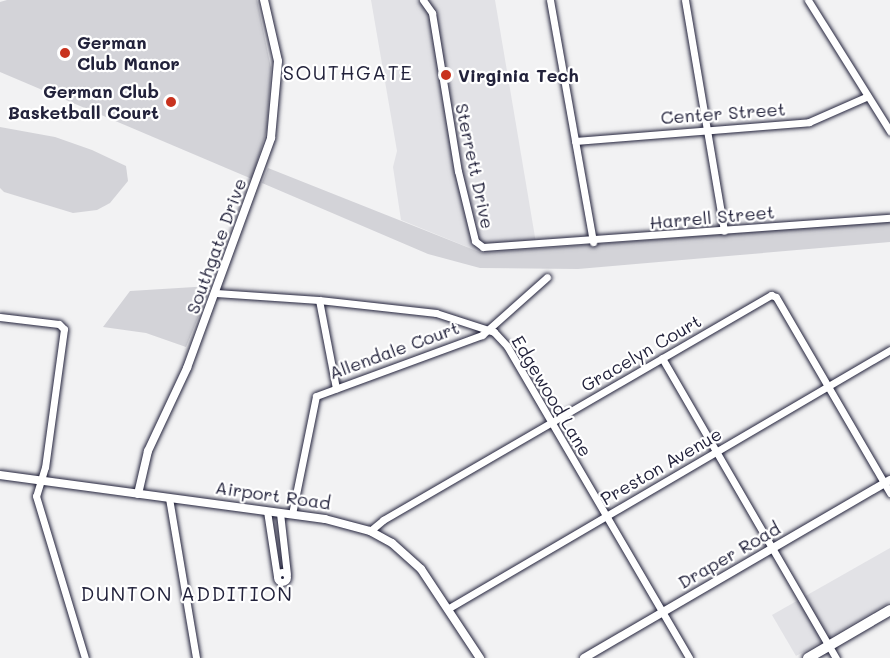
<!DOCTYPE html>
<html>
<head>
<meta charset="utf-8">
<style>
  body { margin:0 }
  #map { position:relative; width:890px; height:658px; overflow:hidden; background:#f2f2f3; font-family:Mali,sans-serif }
  div>[style] { position:absolute }
  .built>* { inset:0; background:#e2e2e6 }
  .green>* { inset:0; background:#d3d3d8 }
  .roads { filter:drop-shadow(0 0 2px #22223b) drop-shadow(0 0 2px #22223b) }
  .minor>* { height:7px; margin:-3.5px; padding:0 3.5px; transform-origin:3.5px; border-radius:3.5px; background:#fff }
  .minor>.ring { margin:-3.5px; padding:0; box-sizing:content-box; background:none; border:7px solid #fff; border-radius:50% }
  .tertiary>* { height:8px; margin:-4px; padding:0 4px; transform-origin:4px; border-radius:4px; background:#fff }
  .primary>* { height:10px; margin:-5px; padding:0 5px; transform-origin:5px; border-radius:5px; background:#fff }
  .dots>* { width:16px; height:16px; translate:-50% -50%; box-sizing:border-box; border:3px solid #fff; border-radius:50% }
  span { translate:-50% -50%; white-space:nowrap; text-align:center; line-height:1.15; -webkit-text-stroke:4.5px #fff; paint-order:stroke }
  .poi-label { font-size:18px; color:#22223b; font-weight:700 }
  .left { translate:0 -50%; text-align:left }
  .right { translate:-100% -50%; text-align:right }
  .street-label { font-size:18px; color:#22223b }
  .neighbourhood-label { font-size:20px; color:#22223b; letter-spacing:1.5px }
</style>
</head>
<body>
<div id="map">
  <div class="built">
    <div style="clip-path:polygon(371px 0,495px 0,537px 249px,482px 253px,401px 220px,393px 167px,397px 151px)"></div>
    <div style="clip-path:polygon(890px 548px,890px 602px,796px 656px,772px 615px)"></div>
  </div>
  <div class="green">
    <div style="clip-path:polygon(7px 0,257px 0,271px 68px,267px 129px,252px 179px,0 72px,0 2px)"></div>
    <div style="clip-path:polygon(0 127px,55px 137px,92px 150px,126px 166px,128px 181px,110px 203px,97px 210px,73px 213px,4px 192px,0 188px)"></div>
    <div style="clip-path:polygon(268px 168px,482px 253px,890px 221px,890px 242px,578px 269px,480px 268px,428px 254px,262px 183px)"></div>
    <div style="clip-path:polygon(211px 286px,186px 347px,146px 333px,103px 327px,130px 291px)"></div>
  </div>
  <div class="roads">
    <div class="minor">
      <div style="left:423px;top:0;width:16px;rotate:55deg"></div>
      <div style="left:432px;top:13px;width:160px;rotate:80.7deg"></div>
      <div style="left:458px;top:171px;width:72px;rotate:76.3deg"></div>
      <div style="left:475px;top:241px;width:10px;rotate:37deg"></div>
      <div style="left:483px;top:247px;width:408px;rotate:-4.1deg"></div>
      <div style="left:550px;top:0;width:246px;rotate:79.9deg"></div>
      <div style="left:685px;top:0;width:234px;rotate:80.4deg"></div>
      <div style="left:808px;top:0;width:155px;rotate:58deg"></div>
      <div style="left:575px;top:141px;width:235px;rotate:-4.6deg"></div>
      <div style="left:809px;top:122px;width:64px;rotate:-23.8deg"></div>
      <div style="left:216px;top:293px;width:103px;rotate:3.9deg"></div>
      <div style="left:319px;top:300px;width:118px;rotate:6.3deg"></div>
      <div style="left:436px;top:313px;width:61px;rotate:18.1deg"></div>
      <div style="left:494px;top:332px;width:19px;rotate:47deg"></div>
      <div style="left:507px;top:346px;width:361px;rotate:59.7deg"></div>
      <div style="left:319px;top:300px;width:90px;rotate:79.1deg"></div>
      <div style="left:0;top:317px;width:59px;rotate:6.8deg"></div>
      <div style="left:59px;top:324px;width:7px;rotate:45deg"></div>
      <div style="left:64px;top:329px;width:139px;rotate:97.8deg"></div>
      <div style="left:45px;top:467px;width:30px;rotate:107deg"></div>
      <div style="left:36px;top:496px;width:169px;rotate:73.2deg"></div>
      <div style="left:662px;top:358px;width:347px;rotate:59.9deg"></div>
      <div style="left:169px;top:498px;width:162px;rotate:80.4deg"></div>
      <div style="left:267px;top:511px;width:66px;rotate:81.3deg"></div>
      <div style="left:280px;top:513px;width:61px;rotate:83.5deg"></div>
      <div style="left:292px;top:514px;width:120px;rotate:-78.5deg"></div>
      <div style="left:316px;top:396px;width:177px;rotate:-20.2deg"></div>
      <div style="left:482px;top:335px;width:87px;rotate:-41.7deg"></div>
      <div style="left:370px;top:531px;width:17px;rotate:-40deg"></div>
      <div style="left:383px;top:520px;width:449px;rotate:-30.1deg"></div>
      <div style="left:771px;top:295px;width:5px;rotate:22deg"></div>
      <div style="left:776px;top:297px;width:227px;rotate:59.8deg"></div>
      <div class="ring" style="left:277px;top:572px;width:3px;height:3px"></div>
      <div style="left:449px;top:608px;width:511px;rotate:-30.33deg"></div>
    </div>
    <div class="tertiary">
      <div style="left:0;top:475px;width:328px;rotate:7.7deg"></div>
      <div style="left:325px;top:519px;width:47px;rotate:14.9deg"></div>
      <div style="left:370px;top:531px;width:25px;rotate:29deg"></div>
      <div style="left:392px;top:543px;width:39px;rotate:42deg"></div>
      <div style="left:421px;top:569px;width:107px;rotate:56.5deg"></div>
      <div style="left:138px;top:494px;width:44px;rotate:-76.9deg"></div>
      <div style="left:148px;top:451px;width:92px;rotate:-64.8deg"></div>
      <div style="left:187px;top:368px;width:245px;rotate:-69.9deg"></div>
      <div style="left:271px;top:138px;width:77px;rotate:-84.8deg"></div>
      <div style="left:278px;top:61px;width:63px;rotate:-102.9deg"></div>
      <div style="left:584px;top:658px;width:354px;rotate:-30.2deg"></div>
    </div>
    <div class="primary">
      <div style="left:808px;top:658px;width:95px;rotate:-30.3deg"></div>
    </div>
  </div>
  <div class="dots">
    <div style="left:65px;top:53px;background:#c8321e"></div>
    <div style="left:446px;top:75px;background:#c8321e"></div>
    <div style="left:171px;top:102px;background:#c8321e"></div>
  </div>
  <div class="poi-label">
    <span class="left" style="left:77px;top:53px">German<br>Club Manor</span>
    <span class="left" style="left:458px;top:75px">Virginia Tech</span>
    <span class="right" style="left:159px;top:102px">German Club<br>Basketball Court</span>
  </div>
  <div class="street-label">
    <span style="left:723px;top:113px;rotate:-4deg">Center Street</span>
    <span style="left:475px;top:166px;rotate:78deg">Sterrett Drive</span>
    <span style="left:712px;top:217px;rotate:-5deg">Harrell Street</span>
    <span style="left:216px;top:246px;rotate:-70deg">Southgate Drive</span>
    <span style="left:394px;top:350px;rotate:-20deg">Allendale Court</span>
    <span style="left:641px;top:353px;rotate:-30deg">Gracelyn Court</span>
    <span style="left:552px;top:396px;rotate:59deg">Edgewood Lane</span>
    <span style="left:661px;top:466px;rotate:-30deg">Preston Avenue</span>
    <span style="left:273px;top:495px;rotate:8deg">Airport Road</span>
    <span style="left:729px;top:555px;rotate:-30deg">Draper Road</span>
  </div>
  <div class="neighbourhood-label">
    <span style="left:348px;top:72px">SOUTHGATE</span>
    <span style="left:187px;top:593px">DUNTON ADDITION</span>
  </div>
</div>
</body>
</html>
